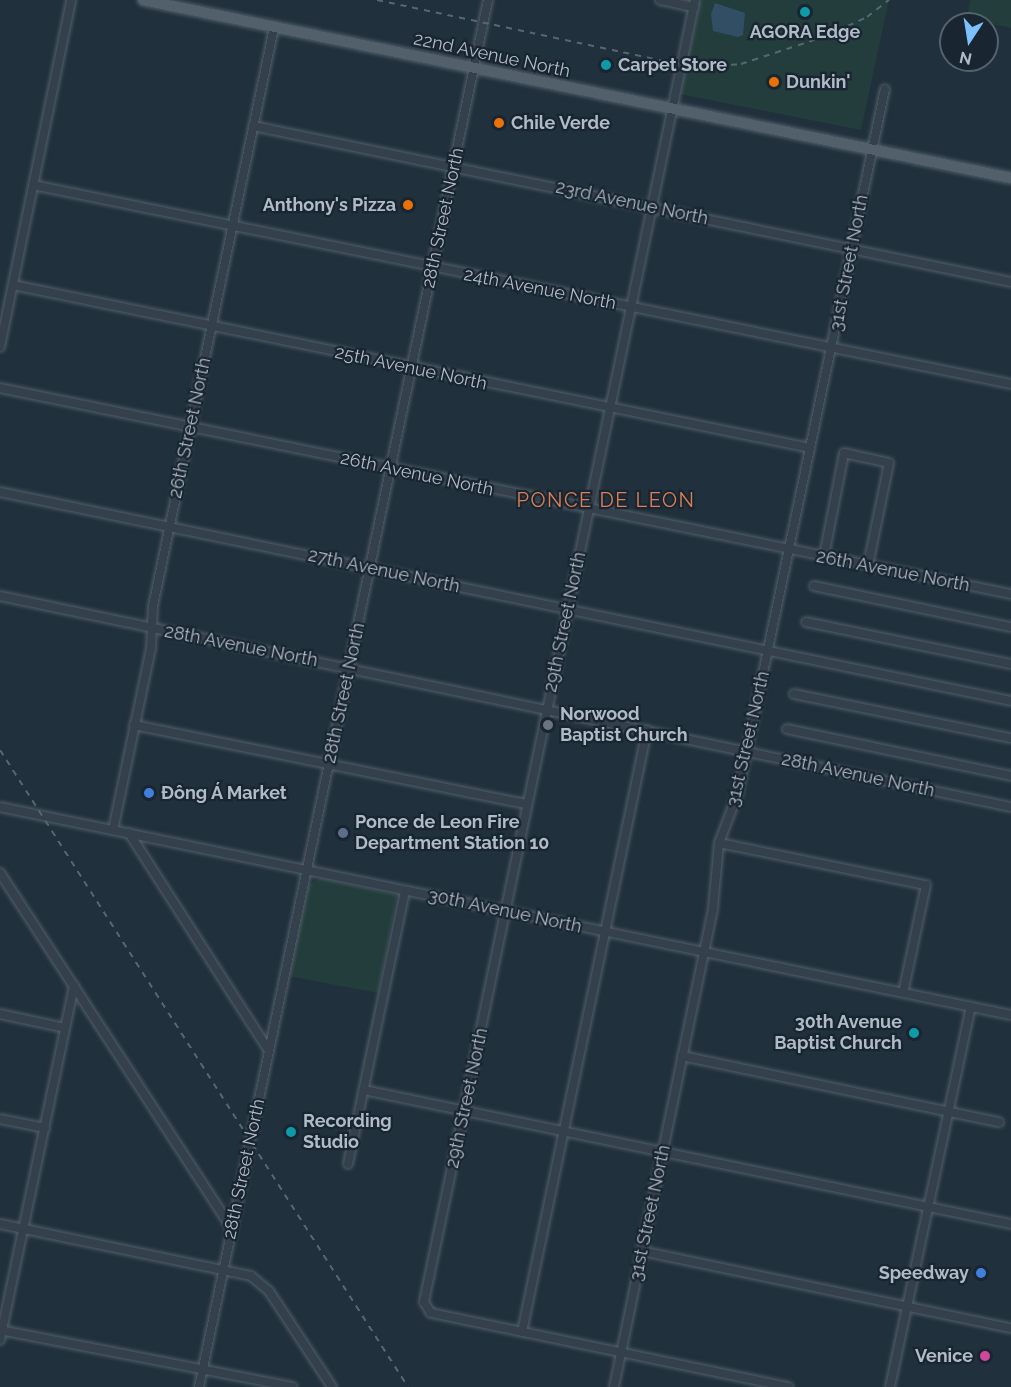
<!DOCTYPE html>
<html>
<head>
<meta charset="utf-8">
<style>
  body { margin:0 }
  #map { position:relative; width:1011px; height:1387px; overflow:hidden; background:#20303c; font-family:Raleway,sans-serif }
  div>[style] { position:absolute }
  .green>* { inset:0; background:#223d3c }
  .water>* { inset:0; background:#324e65 }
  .roads { filter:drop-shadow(0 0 2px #525f6a) drop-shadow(0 0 2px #525f6a) }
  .minor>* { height:8px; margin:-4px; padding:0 4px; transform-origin:4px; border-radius:4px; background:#34414c }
  .major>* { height:10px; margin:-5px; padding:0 5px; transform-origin:5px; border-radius:5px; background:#52606c }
  .rail>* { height:2px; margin-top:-1px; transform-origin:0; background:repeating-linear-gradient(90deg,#566673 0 6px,transparent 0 12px) }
  .dots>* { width:16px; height:16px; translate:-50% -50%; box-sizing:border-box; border:3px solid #192631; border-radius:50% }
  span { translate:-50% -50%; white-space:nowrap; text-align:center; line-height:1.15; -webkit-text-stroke:4.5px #192631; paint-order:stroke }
  .poi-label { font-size:18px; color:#afbcc8; font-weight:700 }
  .left { translate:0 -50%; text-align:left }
  .right { translate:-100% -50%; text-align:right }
  .street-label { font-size:18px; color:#afbcc8 }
  .neighbourhood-label { font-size:20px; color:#dc7f56; letter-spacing:1.5px }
  .north { position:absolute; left:939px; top:12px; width:60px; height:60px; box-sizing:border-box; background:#192631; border:2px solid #55626d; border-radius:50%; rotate:192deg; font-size:16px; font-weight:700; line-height:24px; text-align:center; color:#afbcc8 }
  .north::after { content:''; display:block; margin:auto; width:21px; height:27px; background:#7dc0ff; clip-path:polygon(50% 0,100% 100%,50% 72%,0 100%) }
</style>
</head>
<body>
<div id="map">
  <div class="green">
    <div style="clip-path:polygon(700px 0,889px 0,861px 130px,680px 94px)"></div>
    <div style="clip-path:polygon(970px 0,1011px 0,1011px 28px,967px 19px)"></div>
    <div style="clip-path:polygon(321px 878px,397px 895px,378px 993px,288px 976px,308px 885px)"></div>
  </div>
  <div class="water">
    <div style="clip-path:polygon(715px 3px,745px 13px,743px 35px,738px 37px,713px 31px,711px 14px)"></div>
  </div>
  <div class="roads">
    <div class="minor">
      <div style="left:660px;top:0;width:35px;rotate:12deg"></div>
      <div style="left:695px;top:0;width:1330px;rotate:101.76deg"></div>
      <div style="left:424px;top:1302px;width:13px;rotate:58deg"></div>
      <div style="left:431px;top:1313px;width:365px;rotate:11.7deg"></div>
      <div style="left:253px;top:126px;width:774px;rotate:11.63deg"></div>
      <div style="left:33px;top:185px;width:998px;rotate:11.5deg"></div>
      <div style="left:13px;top:285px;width:813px;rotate:11.56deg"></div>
      <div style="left:0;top:347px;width:354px;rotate:-78.4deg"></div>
      <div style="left:0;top:388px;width:1032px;rotate:11.52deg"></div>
      <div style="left:0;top:492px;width:1032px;rotate:11.68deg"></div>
      <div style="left:824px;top:556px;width:105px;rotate:-79deg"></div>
      <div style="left:844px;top:453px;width:46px;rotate:12.5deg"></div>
      <div style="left:889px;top:463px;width:104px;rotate:101.6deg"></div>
      <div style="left:814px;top:586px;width:201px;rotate:11.8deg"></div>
      <div style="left:0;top:596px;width:1033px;rotate:11.79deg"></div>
      <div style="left:806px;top:622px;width:209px;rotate:11.6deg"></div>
      <div style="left:794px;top:694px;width:221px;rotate:11.5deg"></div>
      <div style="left:134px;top:725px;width:401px;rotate:11.4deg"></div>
      <div style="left:787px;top:729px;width:229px;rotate:11.8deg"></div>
      <div style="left:0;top:807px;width:1032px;rotate:11.63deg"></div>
      <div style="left:113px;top:830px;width:186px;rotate:-78.2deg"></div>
      <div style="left:151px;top:648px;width:42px;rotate:-87.3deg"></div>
      <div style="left:153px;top:606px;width:591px;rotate:-78.18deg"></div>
      <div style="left:129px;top:833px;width:259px;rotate:57.3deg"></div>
      <div style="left:719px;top:843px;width:211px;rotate:11.5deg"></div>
      <div style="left:926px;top:885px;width:110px;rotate:102deg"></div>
      <div style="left:0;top:873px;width:425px;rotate:56.9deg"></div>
      <div style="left:0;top:1014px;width:66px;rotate:12.2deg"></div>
      <div style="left:682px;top:1056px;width:324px;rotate:11.8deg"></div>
      <div style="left:364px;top:1090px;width:661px;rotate:11.7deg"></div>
      <div style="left:0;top:1119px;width:46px;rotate:11.3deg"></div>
      <div style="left:348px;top:1164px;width:279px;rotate:-78.2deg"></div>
      <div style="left:0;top:1224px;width:256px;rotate:11.7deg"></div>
      <div style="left:251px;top:1276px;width:23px;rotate:40deg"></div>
      <div style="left:269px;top:1291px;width:115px;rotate:56.7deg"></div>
      <div style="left:641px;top:1251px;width:378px;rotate:11.8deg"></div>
      <div style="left:0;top:1330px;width:298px;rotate:11deg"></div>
      <div style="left:522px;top:1332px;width:615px;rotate:-78.27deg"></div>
      <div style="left:0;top:1340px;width:362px;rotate:-78.2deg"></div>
      <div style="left:199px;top:1387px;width:1417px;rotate:-78.23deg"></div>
      <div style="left:614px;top:1387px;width:489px;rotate:-78.3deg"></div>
      <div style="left:713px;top:908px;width:65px;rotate:-84.7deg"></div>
      <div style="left:719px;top:843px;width:53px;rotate:-69.2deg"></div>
      <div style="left:738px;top:793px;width:719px;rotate:-78.21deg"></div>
      <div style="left:890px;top:1387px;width:389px;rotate:-78deg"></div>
    </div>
    <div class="major">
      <div style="left:143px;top:0;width:886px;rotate:11.59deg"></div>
    </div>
  </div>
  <div class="rail">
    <div style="left:377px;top:0;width:303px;rotate:12deg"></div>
    <div style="left:673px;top:63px;width:34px;rotate:5deg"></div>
    <div style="left:707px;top:66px;width:34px;rotate:-3deg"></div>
    <div style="left:741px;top:64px;width:89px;rotate:-18.2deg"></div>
    <div style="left:826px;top:36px;width:45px;rotate:-24.9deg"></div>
    <div style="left:867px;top:17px;width:28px;rotate:-38deg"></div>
    <div style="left:0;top:750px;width:756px;rotate:57.36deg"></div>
  </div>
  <div class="dots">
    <div style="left:805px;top:12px;background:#0f9aa8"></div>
    <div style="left:606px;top:65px;background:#0f9aa8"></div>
    <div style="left:774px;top:82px;background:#e8710a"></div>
    <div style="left:499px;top:123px;background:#e8710a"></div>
    <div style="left:408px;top:205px;background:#e8710a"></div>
    <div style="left:548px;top:725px;background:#6b7280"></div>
    <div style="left:149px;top:793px;background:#3f7fe0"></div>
    <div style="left:343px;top:833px;background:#5c6f8a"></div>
    <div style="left:914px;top:1033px;background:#0f9aa8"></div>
    <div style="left:291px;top:1132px;background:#0f9aa8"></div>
    <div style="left:981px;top:1273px;background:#3f7fe0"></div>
    <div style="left:985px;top:1356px;background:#d1479c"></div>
  </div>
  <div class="poi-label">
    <span style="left:805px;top:32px">AGORA Edge</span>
    <span class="left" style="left:618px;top:65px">Carpet Store</span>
    <span class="left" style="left:786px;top:82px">Dunkin'</span>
    <span class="left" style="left:511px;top:123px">Chile Verde</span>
    <span class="right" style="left:396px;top:205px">Anthony's Pizza</span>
    <span class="left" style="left:560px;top:725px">Norwood<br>Baptist Church</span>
    <span class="left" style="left:161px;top:793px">Đông Á Market</span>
    <span class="left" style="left:355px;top:833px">Ponce de Leon Fire<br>Department Station 10</span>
    <span class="right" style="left:902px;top:1033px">30th Avenue<br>Baptist Church</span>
    <span class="left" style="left:303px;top:1132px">Recording<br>Studio</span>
    <span class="right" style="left:969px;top:1273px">Speedway</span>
    <span class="right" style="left:973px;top:1356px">Venice</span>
  </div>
  <div class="street-label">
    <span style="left:492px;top:55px;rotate:12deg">22nd Avenue North</span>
    <span style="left:632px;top:203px;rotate:12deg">23rd Avenue North</span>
    <span style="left:443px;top:218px;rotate:-78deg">28th Street North</span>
    <span style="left:849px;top:263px;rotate:-79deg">31st Street North</span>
    <span style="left:540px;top:289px;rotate:11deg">24th Avenue North</span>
    <span style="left:411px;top:368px;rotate:12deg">25th Avenue North</span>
    <span style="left:190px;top:428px;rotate:-78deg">26th Street North</span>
    <span style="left:417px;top:474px;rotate:12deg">26th Avenue North</span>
    <span style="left:384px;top:571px;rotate:12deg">27th Avenue North</span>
    <span style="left:893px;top:571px;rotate:11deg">26th Avenue North</span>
    <span style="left:565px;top:622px;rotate:-78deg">29th Street North</span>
    <span style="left:241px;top:646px;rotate:11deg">28th Avenue North</span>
    <span style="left:344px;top:693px;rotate:-78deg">28th Street North</span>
    <span style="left:748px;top:739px;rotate:-77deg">31st Street North</span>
    <span style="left:858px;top:775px;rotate:12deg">28th Avenue North</span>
    <span style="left:505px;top:911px;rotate:12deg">30th Avenue North</span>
    <span style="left:467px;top:1098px;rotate:-78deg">29th Street North</span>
    <span style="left:244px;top:1169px;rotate:-78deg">28th Street North</span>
    <span style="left:650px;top:1213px;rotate:-78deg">31st Street North</span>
  </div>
  <div class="neighbourhood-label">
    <span style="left:606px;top:500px">PONCE DE LEON</span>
  </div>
  <div class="north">N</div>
</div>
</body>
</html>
